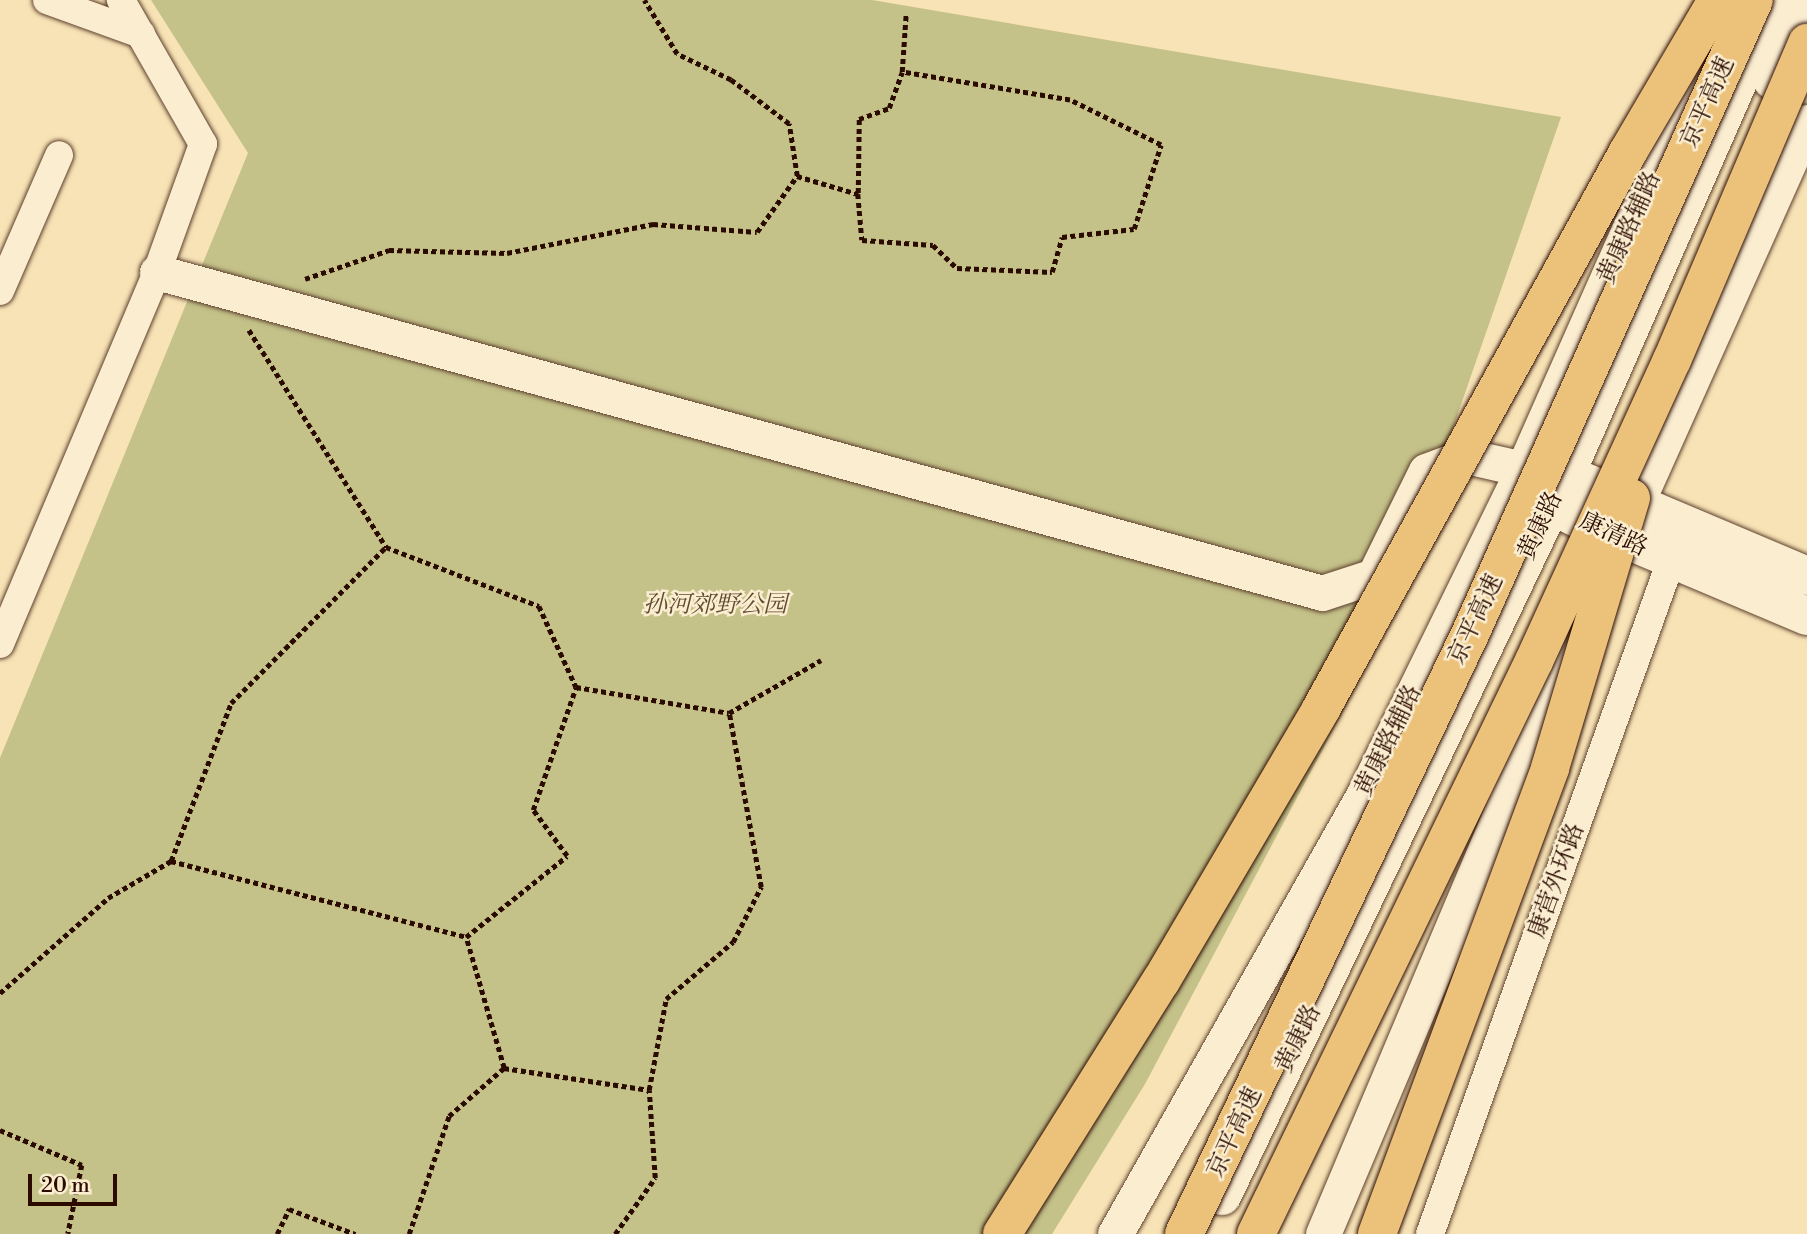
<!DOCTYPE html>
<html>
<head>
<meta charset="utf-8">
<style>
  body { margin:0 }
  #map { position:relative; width:1807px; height:1234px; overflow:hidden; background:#f8e3b6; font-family:"Libre Bodoni","Noto Serif SC",serif }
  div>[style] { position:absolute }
  .green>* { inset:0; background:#c4c189 }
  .path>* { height:4.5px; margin-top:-2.25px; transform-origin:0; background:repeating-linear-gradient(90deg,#2b0b00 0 5px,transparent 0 8.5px) }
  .roads { filter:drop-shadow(0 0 2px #5e412e) drop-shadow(0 0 2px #5e412e) }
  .minor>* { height:28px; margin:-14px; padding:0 14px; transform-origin:14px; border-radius:14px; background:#faedd0 }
  .tertiary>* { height:35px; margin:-17.5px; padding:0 17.5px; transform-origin:17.5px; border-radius:17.5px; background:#faedd0 }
  .secondary>* { height:38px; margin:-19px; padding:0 19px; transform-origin:19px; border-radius:19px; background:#faedd0 }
  .bridges { filter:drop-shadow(0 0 2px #2b0b00) drop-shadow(0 0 2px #2b0b00) }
  .trunk-bridge>* { height:38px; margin:-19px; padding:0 19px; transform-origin:19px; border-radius:19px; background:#ecc27b }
  .motorway-bridge>* { height:38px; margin:-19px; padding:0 19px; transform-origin:19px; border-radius:19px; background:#ecc27b }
  span { translate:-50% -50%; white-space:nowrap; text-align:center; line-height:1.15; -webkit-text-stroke:5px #faedd0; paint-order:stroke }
  .street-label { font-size:24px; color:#2b0b00 }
  .park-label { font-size:24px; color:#614b30; font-style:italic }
  .scale { position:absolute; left:28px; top:1174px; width:89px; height:32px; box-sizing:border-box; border:4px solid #2b0b00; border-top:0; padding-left:9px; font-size:21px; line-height:24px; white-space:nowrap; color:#2b0b00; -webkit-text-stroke:5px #faedd0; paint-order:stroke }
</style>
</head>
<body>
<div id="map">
  <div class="green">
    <div style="clip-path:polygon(151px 0,872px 0,1561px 117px,1376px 649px,1145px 1084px,1052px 1234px,0 1234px,0 758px,248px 153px)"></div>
  </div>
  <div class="path">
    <div style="left:797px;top:176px;width:64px;rotate:16.4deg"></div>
    <div style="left:858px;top:194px;width:46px;rotate:85deg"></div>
    <div style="left:862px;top:240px;width:71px;rotate:4deg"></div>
    <div style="left:933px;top:245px;width:33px;rotate:44deg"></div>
    <div style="left:957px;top:268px;width:95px;rotate:2.4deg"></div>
    <div style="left:1052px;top:272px;width:36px;rotate:-74deg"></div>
    <div style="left:1062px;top:237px;width:72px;rotate:-6.3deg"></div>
    <div style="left:1134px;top:229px;width:88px;rotate:-72.2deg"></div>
    <div style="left:1161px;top:145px;width:102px;rotate:-153.7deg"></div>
    <div style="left:1070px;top:100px;width:170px;rotate:-170.5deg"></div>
    <div style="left:902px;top:72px;width:58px;rotate:-86.1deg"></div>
    <div style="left:858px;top:193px;width:74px;rotate:-89.2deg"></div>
    <div style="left:859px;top:119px;width:32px;rotate:-20deg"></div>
    <div style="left:889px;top:108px;width:38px;rotate:-70deg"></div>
    <div style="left:305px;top:279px;width:89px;rotate:-19deg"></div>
    <div style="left:389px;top:250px;width:118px;rotate:1.5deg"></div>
    <div style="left:507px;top:253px;width:149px;rotate:-11.2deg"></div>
    <div style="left:653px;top:224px;width:104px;rotate:4.4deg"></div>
    <div style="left:757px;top:232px;width:69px;rotate:-54.5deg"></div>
    <div style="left:797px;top:176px;width:53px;rotate:-98.7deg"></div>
    <div style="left:789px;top:124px;width:73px;rotate:-142.8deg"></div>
    <div style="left:731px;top:80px;width:60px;rotate:-154.3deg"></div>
    <div style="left:677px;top:54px;width:63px;rotate:-121.4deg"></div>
    <div style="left:249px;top:330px;width:257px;rotate:57.7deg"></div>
    <div style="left:171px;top:861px;width:305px;rotate:14.4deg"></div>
    <div style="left:466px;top:937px;width:129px;rotate:-38.7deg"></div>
    <div style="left:567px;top:856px;width:57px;rotate:-126.5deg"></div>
    <div style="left:533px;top:810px;width:130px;rotate:-70.7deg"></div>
    <div style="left:0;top:993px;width:144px;rotate:-41.3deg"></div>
    <div style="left:108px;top:898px;width:73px;rotate:-30.4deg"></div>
    <div style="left:171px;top:861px;width:169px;rotate:-69.2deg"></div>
    <div style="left:231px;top:703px;width:220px;rotate:-45.2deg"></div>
    <div style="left:386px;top:547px;width:164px;rotate:21.1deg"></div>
    <div style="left:539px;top:606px;width:89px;rotate:65.4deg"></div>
    <div style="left:576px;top:687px;width:155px;rotate:9.6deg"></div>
    <div style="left:729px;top:713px;width:106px;rotate:-29.9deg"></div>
    <div style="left:504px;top:1068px;width:147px;rotate:8.6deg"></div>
    <div style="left:0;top:1130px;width:89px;rotate:23.1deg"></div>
    <div style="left:82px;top:1165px;width:70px;rotate:101.5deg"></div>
    <div style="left:277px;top:1234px;width:28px;rotate:-64deg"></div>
    <div style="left:289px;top:1209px;width:71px;rotate:20.7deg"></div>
    <div style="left:409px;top:1234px;width:125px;rotate:-71.3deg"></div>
    <div style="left:449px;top:1116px;width:73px;rotate:-41.1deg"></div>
    <div style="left:504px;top:1068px;width:136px;rotate:-106.2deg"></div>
    <div style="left:615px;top:1234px;width:69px;rotate:-54.5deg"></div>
    <div style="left:655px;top:1178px;width:88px;rotate:-93.9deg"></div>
    <div style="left:649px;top:1090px;width:93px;rotate:-79.4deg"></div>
    <div style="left:666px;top:999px;width:88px;rotate:-40.4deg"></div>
    <div style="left:733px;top:942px;width:62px;rotate:-63deg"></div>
    <div style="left:761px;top:887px;width:177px;rotate:-100.4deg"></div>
  </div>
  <div class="roads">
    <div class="minor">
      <div style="left:47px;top:0;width:100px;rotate:19.9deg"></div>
      <div style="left:0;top:291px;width:148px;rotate:-66.5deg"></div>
      <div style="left:0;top:644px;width:404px;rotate:-67.1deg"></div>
      <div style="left:157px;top:272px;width:136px;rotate:-70.2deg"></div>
      <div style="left:203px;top:144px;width:166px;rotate:-119.7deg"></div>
      <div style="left:1430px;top:1234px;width:736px;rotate:-70.31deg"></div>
    </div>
    <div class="tertiary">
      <div style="left:157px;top:272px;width:1208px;rotate:15.4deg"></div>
      <div style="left:1322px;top:593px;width:55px;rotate:-18.1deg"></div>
      <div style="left:1374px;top:576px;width:117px;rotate:-63.7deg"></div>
      <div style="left:1426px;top:471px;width:43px;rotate:-20.6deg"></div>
      <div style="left:1466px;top:456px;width:58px;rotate:12.8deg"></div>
      <div style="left:1625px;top:529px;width:446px;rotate:-65.9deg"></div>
      <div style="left:1115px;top:1234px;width:506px;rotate:-60.49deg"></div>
      <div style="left:1364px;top:794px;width:362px;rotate:-63.9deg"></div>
      <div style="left:1523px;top:469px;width:502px;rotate:-66.14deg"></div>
      <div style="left:1323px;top:1234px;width:640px;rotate:-67.12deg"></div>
    </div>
    <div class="secondary">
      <div style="left:1772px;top:80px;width:87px;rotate:-67.6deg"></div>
      <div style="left:1540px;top:471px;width:26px;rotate:7deg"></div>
      <div style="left:1566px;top:474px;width:262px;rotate:22.9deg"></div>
      <div style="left:1535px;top:485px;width:26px;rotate:51deg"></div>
      <div style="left:1551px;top:505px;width:35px;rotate:27deg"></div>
      <div style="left:1582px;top:521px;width:244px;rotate:22.9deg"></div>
      <div style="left:1222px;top:1196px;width:800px;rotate:-64.52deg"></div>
      <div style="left:1566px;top:474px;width:518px;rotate:-66.31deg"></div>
    </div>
  </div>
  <div class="bridges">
    <div class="trunk-bridge">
      <div style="left:1002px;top:1234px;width:299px;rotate:-57.9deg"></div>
      <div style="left:1161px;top:981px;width:316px;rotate:-59.5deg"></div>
      <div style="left:1321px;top:709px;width:636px;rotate:-61.14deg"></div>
      <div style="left:1628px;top:152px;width:176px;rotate:-59.6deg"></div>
    </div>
    <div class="motorway-bridge">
      <div style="left:1184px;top:1234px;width:667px;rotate:-64.51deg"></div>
      <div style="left:1471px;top:632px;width:692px;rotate:-65.88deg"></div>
      <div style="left:1256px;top:1234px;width:637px;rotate:-64.12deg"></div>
      <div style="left:1534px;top:661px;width:331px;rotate:-65.4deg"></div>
      <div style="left:1672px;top:360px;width:345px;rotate:-66.9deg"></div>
      <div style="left:1377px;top:1234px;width:497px;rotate:-69.6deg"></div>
      <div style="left:1550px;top:768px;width:282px;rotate:-73.3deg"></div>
    </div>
  </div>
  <div class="street-label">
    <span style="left:1708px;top:103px;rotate:-66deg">京平高速</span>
    <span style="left:1630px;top:228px;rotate:-66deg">黄康路辅路</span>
    <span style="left:1541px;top:526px;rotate:-65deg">黄康路</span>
    <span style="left:1613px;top:535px;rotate:25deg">康清路</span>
    <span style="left:1476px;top:620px;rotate:-65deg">京平高速</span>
    <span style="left:1389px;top:741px;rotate:-64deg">黄康路辅路</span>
    <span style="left:1557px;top:881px;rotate:-70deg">康营外环路</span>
    <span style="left:1299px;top:1039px;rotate:-64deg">黄康路</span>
    <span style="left:1235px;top:1133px;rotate:-65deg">京平高速</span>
  </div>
  <div class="park-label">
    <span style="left:715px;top:606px">孙河郊野公园</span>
  </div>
  <div class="scale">20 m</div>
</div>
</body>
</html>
